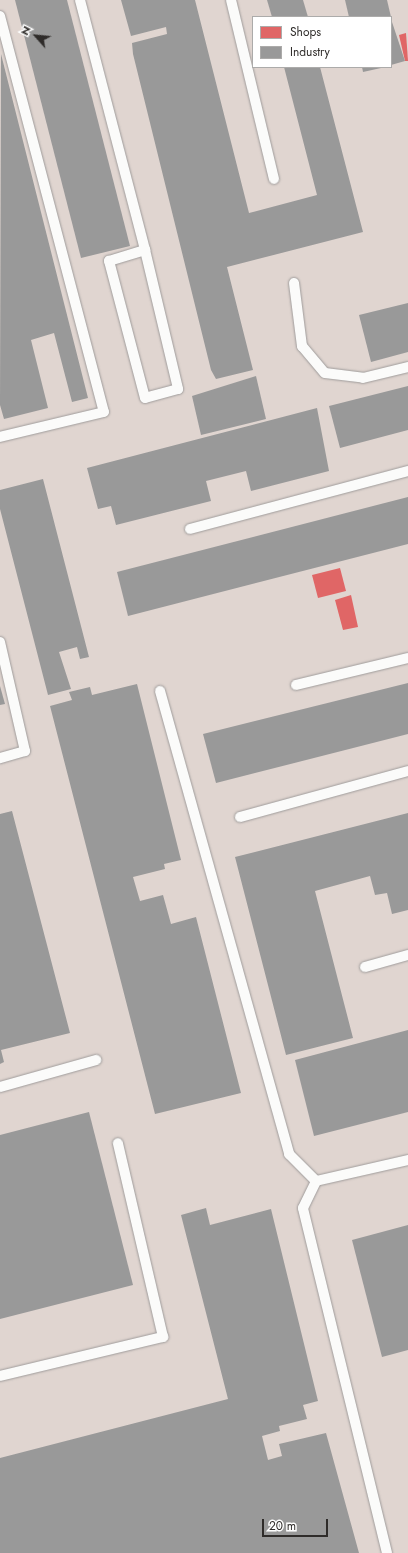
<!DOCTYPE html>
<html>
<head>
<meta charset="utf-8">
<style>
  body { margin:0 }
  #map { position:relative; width:408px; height:1553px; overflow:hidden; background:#e6e2e0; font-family:Jost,sans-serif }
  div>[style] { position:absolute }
  .built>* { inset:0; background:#e0d5d0 }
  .shops>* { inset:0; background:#e06666 }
  .industry>* { inset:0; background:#999 }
  .roads { filter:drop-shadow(0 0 1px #9f9c9b) drop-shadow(0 0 1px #9f9c9b) }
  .service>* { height:10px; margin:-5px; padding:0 5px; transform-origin:5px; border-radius:5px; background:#fbfbfa }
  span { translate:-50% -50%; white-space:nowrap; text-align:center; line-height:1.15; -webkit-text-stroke:4px #fff; paint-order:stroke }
  .legend { position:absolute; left:252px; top:16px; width:140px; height:52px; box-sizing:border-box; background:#fff; border:1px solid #acabaa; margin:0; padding:5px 7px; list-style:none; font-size:12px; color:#2f2c2a }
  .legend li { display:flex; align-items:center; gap:8px; height:20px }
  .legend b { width:20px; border:1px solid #acabaa }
  .north { position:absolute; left:16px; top:16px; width:40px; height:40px; -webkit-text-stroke:3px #fff; paint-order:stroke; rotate:297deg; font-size:11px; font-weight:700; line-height:16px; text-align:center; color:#2f2c2a }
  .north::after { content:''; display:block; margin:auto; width:14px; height:18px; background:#2f2c2a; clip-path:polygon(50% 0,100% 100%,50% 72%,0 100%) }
  .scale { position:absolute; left:262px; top:1519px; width:66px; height:18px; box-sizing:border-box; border:2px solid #2f2c2a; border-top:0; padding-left:5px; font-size:12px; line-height:14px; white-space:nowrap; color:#2f2c2a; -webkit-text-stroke:3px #fff; paint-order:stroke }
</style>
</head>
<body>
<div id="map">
  <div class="built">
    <div style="clip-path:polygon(evenodd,0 0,408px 0,408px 1553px,0 1553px,0 0,253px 17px,391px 17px,391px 67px,253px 67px,253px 17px)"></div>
  </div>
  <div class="shops">
    <div style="clip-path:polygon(406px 33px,408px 61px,405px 61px,399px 35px)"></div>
    <div style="clip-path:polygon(340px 568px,346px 591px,318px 598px,312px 575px)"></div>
    <div style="clip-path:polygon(351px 595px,358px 627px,343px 630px,335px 600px)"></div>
  </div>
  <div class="industry">
    <div style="clip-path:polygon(15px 0,67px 0,130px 246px,81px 258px)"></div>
    <div style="clip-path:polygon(121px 0,195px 0,249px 213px,317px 195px,284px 67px,320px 67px,363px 232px,227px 267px,253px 370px,216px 379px,211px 370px,133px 54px,132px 43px,167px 34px,166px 27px,131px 36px)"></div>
    <div style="clip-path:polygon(267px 0,303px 0,308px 17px,272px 17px)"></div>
    <div style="clip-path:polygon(345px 0,387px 0,391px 17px,349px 17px)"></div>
    <div style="clip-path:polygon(391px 19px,405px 61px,391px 65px)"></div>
    <div style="clip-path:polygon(1px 54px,88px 398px,72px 402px,54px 333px,31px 340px,48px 408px,4px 419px,0 405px)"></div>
    <div style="clip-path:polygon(362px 67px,381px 67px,381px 68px,363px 72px)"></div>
    <div style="clip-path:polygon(408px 303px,408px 352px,371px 362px,359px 315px)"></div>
    <div style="clip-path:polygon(256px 376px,266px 419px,201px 435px,192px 396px)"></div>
    <div style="clip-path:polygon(408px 386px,408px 430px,340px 448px,329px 406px)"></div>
    <div style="clip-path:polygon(317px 408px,329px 471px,251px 491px,246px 471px,206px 481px,211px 501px,116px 525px,111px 506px,98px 509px,87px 468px)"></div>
    <div style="clip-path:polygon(43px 479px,89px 657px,80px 659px,77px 647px,59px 652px,71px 689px,48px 695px,0 509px,0 490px)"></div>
    <div style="clip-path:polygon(408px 497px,408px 544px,128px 616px,117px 572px)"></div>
    <div style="clip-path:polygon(408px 683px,408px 734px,216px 783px,203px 734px)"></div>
    <div style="clip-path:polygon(137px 684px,181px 860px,164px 864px,165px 869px,133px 877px,140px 901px,163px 895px,171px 924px,196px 917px,241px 1093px,155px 1114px,50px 706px,72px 700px,69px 692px,90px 687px,92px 695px)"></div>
    <div style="clip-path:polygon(0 686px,5px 704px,0 705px)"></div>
    <div style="clip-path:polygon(12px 811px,70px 1033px,1px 1050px,4px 1062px,0 1064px,0 814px)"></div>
    <div style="clip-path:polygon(408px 813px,408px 910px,392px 914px,387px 893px,375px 895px,370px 876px,315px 891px,353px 1038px,286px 1055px,235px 857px)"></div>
    <div style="clip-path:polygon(408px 1030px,408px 1112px,314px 1136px,295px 1060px)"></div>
    <div style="clip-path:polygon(89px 1112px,133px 1285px,0 1319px,0 1135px)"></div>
    <div style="clip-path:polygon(206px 1208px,210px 1225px,271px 1209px,318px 1401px,303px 1405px,307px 1419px,279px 1426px,280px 1431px,262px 1436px,268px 1460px,282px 1456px,279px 1444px,326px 1433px,359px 1553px,0 1553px,0 1458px,228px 1399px,181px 1215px)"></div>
    <div style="clip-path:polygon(408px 1225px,408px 1350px,382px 1357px,352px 1240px)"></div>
  </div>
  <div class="roads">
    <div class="service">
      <div style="left:80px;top:0;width:258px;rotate:75.4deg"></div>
      <div style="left:145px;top:250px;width:143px;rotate:76.6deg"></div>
      <div style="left:178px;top:389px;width:34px;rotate:165deg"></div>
      <div style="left:145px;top:398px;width:142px;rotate:-104.7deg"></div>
      <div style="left:109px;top:261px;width:38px;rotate:-17deg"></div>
      <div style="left:231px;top:0;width:184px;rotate:76.5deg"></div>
      <div style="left:0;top:16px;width:409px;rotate:75.3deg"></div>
      <div style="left:104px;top:412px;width:107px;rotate:166.5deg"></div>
      <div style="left:294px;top:283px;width:64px;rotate:82.8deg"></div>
      <div style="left:302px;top:346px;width:35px;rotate:50deg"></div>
      <div style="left:325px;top:373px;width:38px;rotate:7deg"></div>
      <div style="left:363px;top:378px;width:46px;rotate:-13.7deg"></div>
      <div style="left:190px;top:529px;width:226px;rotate:-14.9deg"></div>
      <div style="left:0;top:642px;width:112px;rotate:77.1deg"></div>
      <div style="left:25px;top:751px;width:26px;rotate:164deg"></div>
      <div style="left:296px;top:685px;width:115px;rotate:-13.6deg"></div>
      <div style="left:160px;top:691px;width:481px;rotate:74.4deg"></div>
      <div style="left:289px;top:1154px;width:38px;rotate:45deg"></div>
      <div style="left:240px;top:817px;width:174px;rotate:-15.3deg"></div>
      <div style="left:365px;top:967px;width:45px;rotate:-15.6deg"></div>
      <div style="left:0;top:1087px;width:100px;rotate:-15.7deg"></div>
      <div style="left:0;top:1376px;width:168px;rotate:-13.5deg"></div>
      <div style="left:163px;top:1337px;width:199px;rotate:-103.1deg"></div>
      <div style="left:387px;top:1553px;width:355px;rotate:-103.7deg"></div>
      <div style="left:303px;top:1208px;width:30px;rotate:-64deg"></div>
      <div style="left:316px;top:1181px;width:94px;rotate:-12.9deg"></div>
    </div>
  </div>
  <ul class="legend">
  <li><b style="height:11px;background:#e06666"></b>Shops</li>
  <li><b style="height:11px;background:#999"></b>Industry</li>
  </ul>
  <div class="north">N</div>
  <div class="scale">20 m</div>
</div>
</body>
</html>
